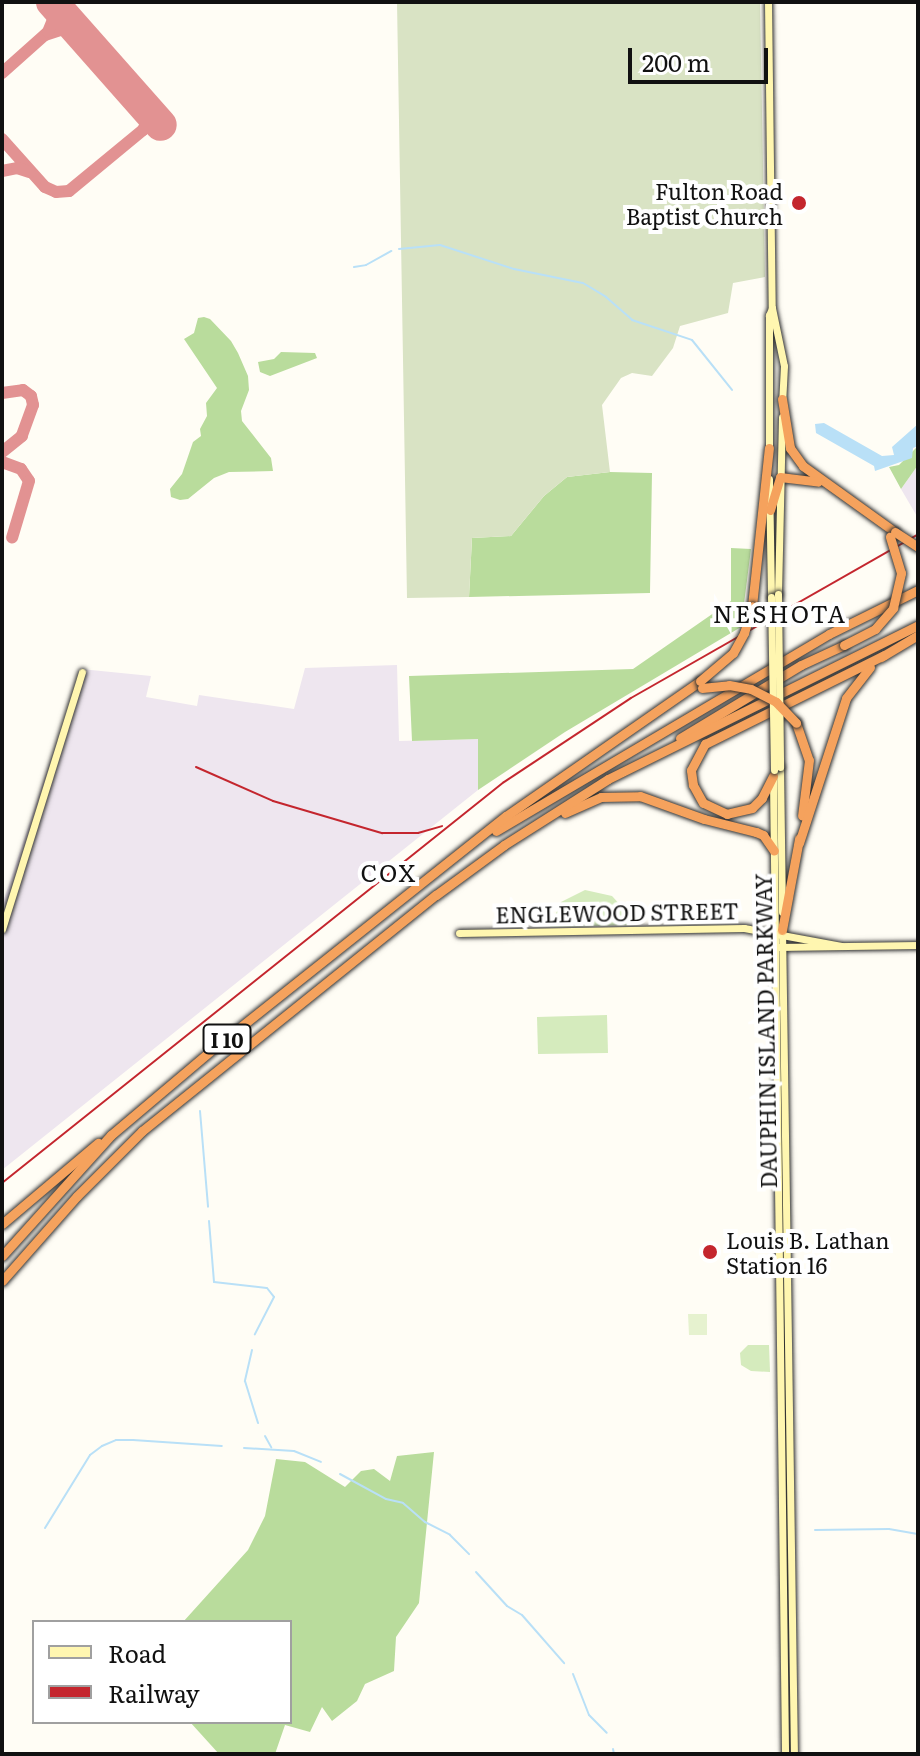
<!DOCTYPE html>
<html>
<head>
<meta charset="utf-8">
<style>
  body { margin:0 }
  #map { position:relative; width:920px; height:1756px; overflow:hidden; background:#fffdf5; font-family:Literata,serif }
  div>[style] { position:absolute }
  .industrial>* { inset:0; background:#eee6ef }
  .green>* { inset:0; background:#d5ebbd }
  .forest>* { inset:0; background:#b9dc9c }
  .cemetery>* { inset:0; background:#d9e3c4 }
  .pitch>* { inset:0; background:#e6f2cf }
  .water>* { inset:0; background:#b9e0f7 }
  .stream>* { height:2px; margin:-1px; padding:0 1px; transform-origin:1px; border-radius:1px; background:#b9e0f7 }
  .taxiway>* { height:12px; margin:-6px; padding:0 6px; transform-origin:6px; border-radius:6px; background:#e29292 }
  .runway>* { height:32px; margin:-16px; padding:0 16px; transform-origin:16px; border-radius:16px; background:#e29292 }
  .roads { filter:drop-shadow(0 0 2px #333) drop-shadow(0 0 2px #333) }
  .secondary>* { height:7px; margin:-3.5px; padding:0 3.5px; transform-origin:3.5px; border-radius:3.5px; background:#fff6b0 }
  .highway>* { height:9px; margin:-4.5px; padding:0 4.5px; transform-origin:4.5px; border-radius:4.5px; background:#f5a25d }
  .rail>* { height:2px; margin:-1px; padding:0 1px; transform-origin:1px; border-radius:1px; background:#c4262e }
  .bridges { filter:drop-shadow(0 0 2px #333) drop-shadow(0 0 2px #333) }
  .secondary-bridge>* { height:7px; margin:-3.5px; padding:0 3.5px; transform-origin:3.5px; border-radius:3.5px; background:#fff6b0 }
  .highway-bridge>* { height:9px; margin:-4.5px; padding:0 4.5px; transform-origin:4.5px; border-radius:4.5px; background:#f5a25d }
  .dots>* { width:22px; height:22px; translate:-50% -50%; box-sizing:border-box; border:4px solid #fff; border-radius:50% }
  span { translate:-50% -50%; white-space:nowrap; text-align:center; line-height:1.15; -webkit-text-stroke:8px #fff; paint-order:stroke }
  .shield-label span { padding:2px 6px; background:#fff; border:2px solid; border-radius:6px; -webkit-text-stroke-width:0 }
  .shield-label { font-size:20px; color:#111; font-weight:700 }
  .poi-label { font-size:22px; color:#111 }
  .right { translate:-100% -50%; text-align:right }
  .left { translate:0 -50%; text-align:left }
  .street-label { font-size:22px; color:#111 }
  .neighbourhood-label { font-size:24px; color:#111; letter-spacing:2px }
  .frame { position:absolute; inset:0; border:4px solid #111; pointer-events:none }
  .legend { position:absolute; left:32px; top:1620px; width:260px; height:104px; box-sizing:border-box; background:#fff; border:2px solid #a0a0a0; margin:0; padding:10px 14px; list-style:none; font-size:24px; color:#111 }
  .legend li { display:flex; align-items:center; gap:16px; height:40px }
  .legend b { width:40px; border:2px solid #a0a0a0 }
  .scale { position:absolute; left:628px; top:48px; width:140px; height:36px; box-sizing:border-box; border:4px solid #111; border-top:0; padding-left:10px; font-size:24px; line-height:28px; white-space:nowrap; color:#111; -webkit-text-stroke:6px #fff; paint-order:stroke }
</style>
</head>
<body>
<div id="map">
  <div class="industrial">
    <div style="clip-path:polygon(918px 465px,918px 518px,901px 489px)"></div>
    <div style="clip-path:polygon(397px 665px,399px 741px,478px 739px,478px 790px,2px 1170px,2px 905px,81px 669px,151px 676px,146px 697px,197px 706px,199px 695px,294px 709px,305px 668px)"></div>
  </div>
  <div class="green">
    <div style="clip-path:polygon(585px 890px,612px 896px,624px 909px,631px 925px,550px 927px,561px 902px)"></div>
    <div style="clip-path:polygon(607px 1015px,608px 1053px,538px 1054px,537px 1017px)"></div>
    <div style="clip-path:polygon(748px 1345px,769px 1345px,770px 1372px,751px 1371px,741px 1365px,740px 1353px)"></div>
  </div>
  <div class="forest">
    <div style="clip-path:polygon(204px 317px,210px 319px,231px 341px,238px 353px,248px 376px,249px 390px,241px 411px,242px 421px,271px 458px,273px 471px,229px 472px,214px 478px,188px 499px,180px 500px,171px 497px,170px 489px,182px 474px,193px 442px,201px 436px,200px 429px,207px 416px,206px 403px,217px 388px,184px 339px,194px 333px,198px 318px)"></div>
    <div style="clip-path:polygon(281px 352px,315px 353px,317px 358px,270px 376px,260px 372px,258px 362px,274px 359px)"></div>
    <div style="clip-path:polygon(918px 446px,918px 465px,901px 489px,889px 467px,899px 465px)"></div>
    <div style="clip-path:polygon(610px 472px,652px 473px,650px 593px,469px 597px,472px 538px,511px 536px,544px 496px,567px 477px)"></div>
    <div style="clip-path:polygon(731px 548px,751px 549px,741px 627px,565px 732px,478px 790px,478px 739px,412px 741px,409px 676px,633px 669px,731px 601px)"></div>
    <div style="clip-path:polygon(434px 1452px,419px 1603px,396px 1637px,394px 1671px,365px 1684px,357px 1701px,332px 1721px,322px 1707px,310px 1732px,285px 1725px,275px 1754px,219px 1754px,190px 1722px,290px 1722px,290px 1622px,183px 1622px,248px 1550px,265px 1516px,276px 1459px,305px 1462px,345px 1487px,361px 1471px,374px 1469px,390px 1481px,397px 1456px)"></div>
  </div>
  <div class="cemetery">
    <div style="clip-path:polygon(397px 2px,760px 2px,765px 277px,733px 283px,728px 313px,680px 326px,673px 348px,652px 376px,632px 373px,621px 378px,602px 405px,610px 472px,567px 477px,544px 496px,511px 536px,472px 538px,469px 597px,407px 598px)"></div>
  </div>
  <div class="pitch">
    <div style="clip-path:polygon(688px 1314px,707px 1314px,707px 1335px,689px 1335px)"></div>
  </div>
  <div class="water">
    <div style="clip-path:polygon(824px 423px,882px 456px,894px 455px,892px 447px,918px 424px,918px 446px,913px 448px,912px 458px,875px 471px,874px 466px,816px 433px,815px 424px)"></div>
  </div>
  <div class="stream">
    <div style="left:399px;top:249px;width:41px;rotate:-5.6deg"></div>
    <div style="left:440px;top:245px;width:78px;rotate:18deg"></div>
    <div style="left:514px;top:269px;width:70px;rotate:11.5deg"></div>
    <div style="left:583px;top:283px;width:27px;rotate:31deg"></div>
    <div style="left:606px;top:297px;width:35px;rotate:41deg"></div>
    <div style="left:632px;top:320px;width:63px;rotate:18.4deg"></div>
    <div style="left:692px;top:340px;width:64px;rotate:51.3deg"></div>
    <div style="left:354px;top:267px;width:12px;rotate:-9deg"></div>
    <div style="left:366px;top:265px;width:29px;rotate:-29deg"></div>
    <div style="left:200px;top:1111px;width:96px;rotate:85.2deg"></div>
    <div style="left:209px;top:1221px;width:61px;rotate:85.3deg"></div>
    <div style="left:214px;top:1282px;width:53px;rotate:6.5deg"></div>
    <div style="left:267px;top:1288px;width:11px;rotate:52deg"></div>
    <div style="left:274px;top:1297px;width:42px;rotate:117.2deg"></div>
    <div style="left:252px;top:1350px;width:32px;rotate:103deg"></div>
    <div style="left:245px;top:1381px;width:44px;rotate:72.8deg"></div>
    <div style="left:265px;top:1436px;width:13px;rotate:61deg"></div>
    <div style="left:244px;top:1448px;width:50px;rotate:3.4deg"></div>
    <div style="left:294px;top:1451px;width:29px;rotate:22deg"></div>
    <div style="left:340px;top:1474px;width:52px;rotate:28.5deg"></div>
    <div style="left:386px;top:1499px;width:17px;rotate:13deg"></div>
    <div style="left:403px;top:1503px;width:29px;rotate:41deg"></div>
    <div style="left:425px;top:1522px;width:28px;rotate:27deg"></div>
    <div style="left:450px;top:1535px;width:27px;rotate:45deg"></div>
    <div style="left:45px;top:1528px;width:86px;rotate:-58.3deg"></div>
    <div style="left:90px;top:1455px;width:15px;rotate:-37deg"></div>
    <div style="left:102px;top:1446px;width:15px;rotate:-23deg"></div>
    <div style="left:116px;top:1440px;width:17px"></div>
    <div style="left:133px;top:1440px;width:89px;rotate:3.9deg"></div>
    <div style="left:815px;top:1530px;width:74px;rotate:-0.8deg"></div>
    <div style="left:889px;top:1529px;width:29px;rotate:10deg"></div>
    <div style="left:476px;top:1572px;width:46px;rotate:47.6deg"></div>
    <div style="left:507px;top:1606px;width:17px;rotate:31deg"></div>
    <div style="left:522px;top:1615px;width:64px;rotate:48.8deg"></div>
    <div style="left:573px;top:1674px;width:44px;rotate:68.7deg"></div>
    <div style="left:589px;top:1715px;width:25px;rotate:45deg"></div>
    <div style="left:613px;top:1749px;width:5px;rotate:79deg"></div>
  </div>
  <div class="taxiway">
    <div style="left:45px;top:35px;width:20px;rotate:-18deg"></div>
    <div style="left:64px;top:29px;width:21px;rotate:23deg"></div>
    <div style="left:2px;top:73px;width:62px;rotate:-41.7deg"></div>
    <div style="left:48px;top:32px;width:16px;rotate:-68deg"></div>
    <div style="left:54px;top:17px;width:15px;rotate:-101deg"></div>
    <div style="left:2px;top:139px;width:64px;rotate:48.1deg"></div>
    <div style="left:45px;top:187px;width:12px;rotate:24deg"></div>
    <div style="left:56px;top:192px;width:13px;rotate:-4deg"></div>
    <div style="left:69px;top:191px;width:96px;rotate:-39.5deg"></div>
    <div style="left:143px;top:130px;width:11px;rotate:-63deg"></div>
    <div style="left:148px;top:120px;width:13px;rotate:-103deg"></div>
    <div style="left:2px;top:171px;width:15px;rotate:-11deg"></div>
    <div style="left:17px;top:168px;width:13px;rotate:18deg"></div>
    <div style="left:2px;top:393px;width:21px;rotate:-8deg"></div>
    <div style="left:23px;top:390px;width:10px;rotate:37deg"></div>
    <div style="left:31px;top:396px;width:9px;rotate:77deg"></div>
    <div style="left:33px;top:405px;width:33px;rotate:110deg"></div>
    <div style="left:22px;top:436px;width:26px;rotate:141deg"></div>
    <div style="left:2px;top:462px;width:20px;rotate:20deg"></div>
    <div style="left:21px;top:469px;width:14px;rotate:56deg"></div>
    <div style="left:29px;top:481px;width:59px;rotate:106.6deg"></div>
  </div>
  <div class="runway">
    <div style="left:52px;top:2px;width:164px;rotate:48.5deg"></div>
  </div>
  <div class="roads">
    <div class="secondary">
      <div style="left:768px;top:2px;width:306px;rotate:89.3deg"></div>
      <div style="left:772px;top:308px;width:8px;rotate:113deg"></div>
      <div style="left:769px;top:315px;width:136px;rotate:90deg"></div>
      <div style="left:772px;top:308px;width:59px;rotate:78.3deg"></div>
      <div style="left:784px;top:366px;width:35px;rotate:93deg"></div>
      <div style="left:769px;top:479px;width:118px;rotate:89deg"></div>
      <div style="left:778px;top:594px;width:177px;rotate:-88.7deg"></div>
      <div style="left:780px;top:767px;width:145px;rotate:89.2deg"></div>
      <div style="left:773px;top:780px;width:974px;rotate:89.29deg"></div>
      <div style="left:782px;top:928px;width:826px;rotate:89.17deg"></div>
      <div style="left:2px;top:929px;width:269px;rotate:-72.7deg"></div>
      <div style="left:459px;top:933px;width:285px;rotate:-1deg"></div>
      <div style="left:744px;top:928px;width:99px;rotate:10.5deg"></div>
      <div style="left:778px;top:947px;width:140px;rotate:-0.8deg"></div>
    </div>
    <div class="highway">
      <div style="left:782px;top:399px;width:50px;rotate:80.7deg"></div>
      <div style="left:790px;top:448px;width:22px;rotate:54deg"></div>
      <div style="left:803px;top:466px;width:113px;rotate:35.7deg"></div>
      <div style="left:770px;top:510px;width:34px;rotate:-73deg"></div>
      <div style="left:780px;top:477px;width:38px;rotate:7deg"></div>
      <div style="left:752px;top:606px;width:159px;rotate:-83.9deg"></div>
      <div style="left:881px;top:657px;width:43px;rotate:-30.7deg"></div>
      <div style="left:796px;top:723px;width:39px;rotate:71deg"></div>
      <div style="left:809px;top:760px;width:56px;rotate:97.1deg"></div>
      <div style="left:680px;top:738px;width:141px;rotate:-31.1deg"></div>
      <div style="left:801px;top:665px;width:47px;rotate:-24.9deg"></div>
      <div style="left:773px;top:776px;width:25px;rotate:117deg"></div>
      <div style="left:762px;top:798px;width:14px;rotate:135deg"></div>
      <div style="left:752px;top:808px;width:26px;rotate:167deg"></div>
      <div style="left:727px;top:814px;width:26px;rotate:-155deg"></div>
      <div style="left:703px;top:803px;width:21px;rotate:-119deg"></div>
      <div style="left:693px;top:785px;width:15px;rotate:-98deg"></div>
      <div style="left:691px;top:770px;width:30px;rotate:-62deg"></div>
      <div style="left:705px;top:744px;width:200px;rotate:-26.4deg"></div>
      <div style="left:565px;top:813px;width:39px;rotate:-24deg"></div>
      <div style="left:601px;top:797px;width:39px;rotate:-1deg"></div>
      <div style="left:640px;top:796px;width:68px;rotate:19.8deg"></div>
      <div style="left:704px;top:819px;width:54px;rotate:14deg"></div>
      <div style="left:756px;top:832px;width:8px;rotate:23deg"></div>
      <div style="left:763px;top:835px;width:19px;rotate:55deg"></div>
      <div style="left:496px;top:831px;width:387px;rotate:-30.6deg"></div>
      <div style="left:829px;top:634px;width:99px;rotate:-26.3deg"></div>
      <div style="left:799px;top:843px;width:152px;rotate:-72deg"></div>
      <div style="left:846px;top:698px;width:39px;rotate:-52deg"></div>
      <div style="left:782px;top:930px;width:93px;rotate:-79.4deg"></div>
      <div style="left:2px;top:1224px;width:126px;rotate:-40.2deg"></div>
      <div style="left:2px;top:1256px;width:163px;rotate:-48deg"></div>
      <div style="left:111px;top:1135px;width:135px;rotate:-40.2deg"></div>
      <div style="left:214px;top:1048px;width:373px;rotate:-38.5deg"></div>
      <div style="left:506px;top:816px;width:236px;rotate:-34.8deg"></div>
      <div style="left:2px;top:1281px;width:113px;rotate:-48.6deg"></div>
      <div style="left:77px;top:1196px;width:92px;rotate:-45deg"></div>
      <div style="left:142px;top:1131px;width:377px;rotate:-38.8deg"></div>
      <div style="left:436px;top:895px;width:84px;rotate:-36.3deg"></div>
      <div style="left:504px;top:845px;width:123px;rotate:-32.4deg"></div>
      <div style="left:608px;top:779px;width:346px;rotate:-26.4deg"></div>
    </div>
  </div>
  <div class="rail">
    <div style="left:196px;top:767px;width:84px;rotate:23.8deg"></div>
    <div style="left:273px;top:801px;width:114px;rotate:16.4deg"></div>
    <div style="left:382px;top:833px;width:36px"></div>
    <div style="left:418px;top:833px;width:25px;rotate:-16deg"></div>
    <div style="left:2px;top:1183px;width:642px;rotate:-38.62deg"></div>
    <div style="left:504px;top:782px;width:152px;rotate:-33.5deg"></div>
    <div style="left:631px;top:698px;width:331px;rotate:-29.7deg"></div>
  </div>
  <div class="bridges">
    <div class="secondary-bridge">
      <div style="left:778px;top:594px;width:173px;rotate:89.3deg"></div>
      <div style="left:771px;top:597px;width:173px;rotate:89deg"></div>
    </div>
    <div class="highway-bridge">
      <div style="left:895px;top:532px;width:27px;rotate:33deg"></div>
      <div style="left:844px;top:645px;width:35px;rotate:-27deg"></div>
      <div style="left:875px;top:629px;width:28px;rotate:-49deg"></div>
      <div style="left:893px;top:608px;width:36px;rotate:-77deg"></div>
      <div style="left:901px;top:573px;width:38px;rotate:-107deg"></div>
      <div style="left:700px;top:681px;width:43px;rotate:-40.3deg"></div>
      <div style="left:733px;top:653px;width:23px;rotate:-61deg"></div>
      <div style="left:744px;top:633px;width:28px;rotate:-73deg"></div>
      <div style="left:702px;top:688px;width:27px;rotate:-6deg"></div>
      <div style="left:729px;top:685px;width:22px;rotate:10deg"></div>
      <div style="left:751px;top:689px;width:28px;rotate:27deg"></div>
      <div style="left:776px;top:702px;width:29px;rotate:46deg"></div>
    </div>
  </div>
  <div class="dots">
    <div style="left:799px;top:203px;background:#c4262e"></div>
    <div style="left:710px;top:1252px;background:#c4262e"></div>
  </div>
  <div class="shield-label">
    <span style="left:227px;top:1039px">I 10</span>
  </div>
  <div class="poi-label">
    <span class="right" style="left:783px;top:203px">Fulton Road<br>Baptist Church</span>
    <span class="left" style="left:726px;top:1252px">Louis B. Lathan<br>Station 16</span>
  </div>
  <div class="street-label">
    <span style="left:617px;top:912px;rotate:-1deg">ENGLEWOOD STREET</span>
    <span style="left:765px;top:1031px;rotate:-91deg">DAUPHIN ISLAND PARKWAY</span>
  </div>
  <div class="neighbourhood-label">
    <span style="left:780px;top:613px">NESHOTA</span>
    <span style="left:389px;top:872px">COX</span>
  </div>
  <div class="frame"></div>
  <ul class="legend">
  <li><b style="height:10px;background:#fff6b0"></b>Road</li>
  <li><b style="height:10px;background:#c4262e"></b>Railway</li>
  </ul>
  <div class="scale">200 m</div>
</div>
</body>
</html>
